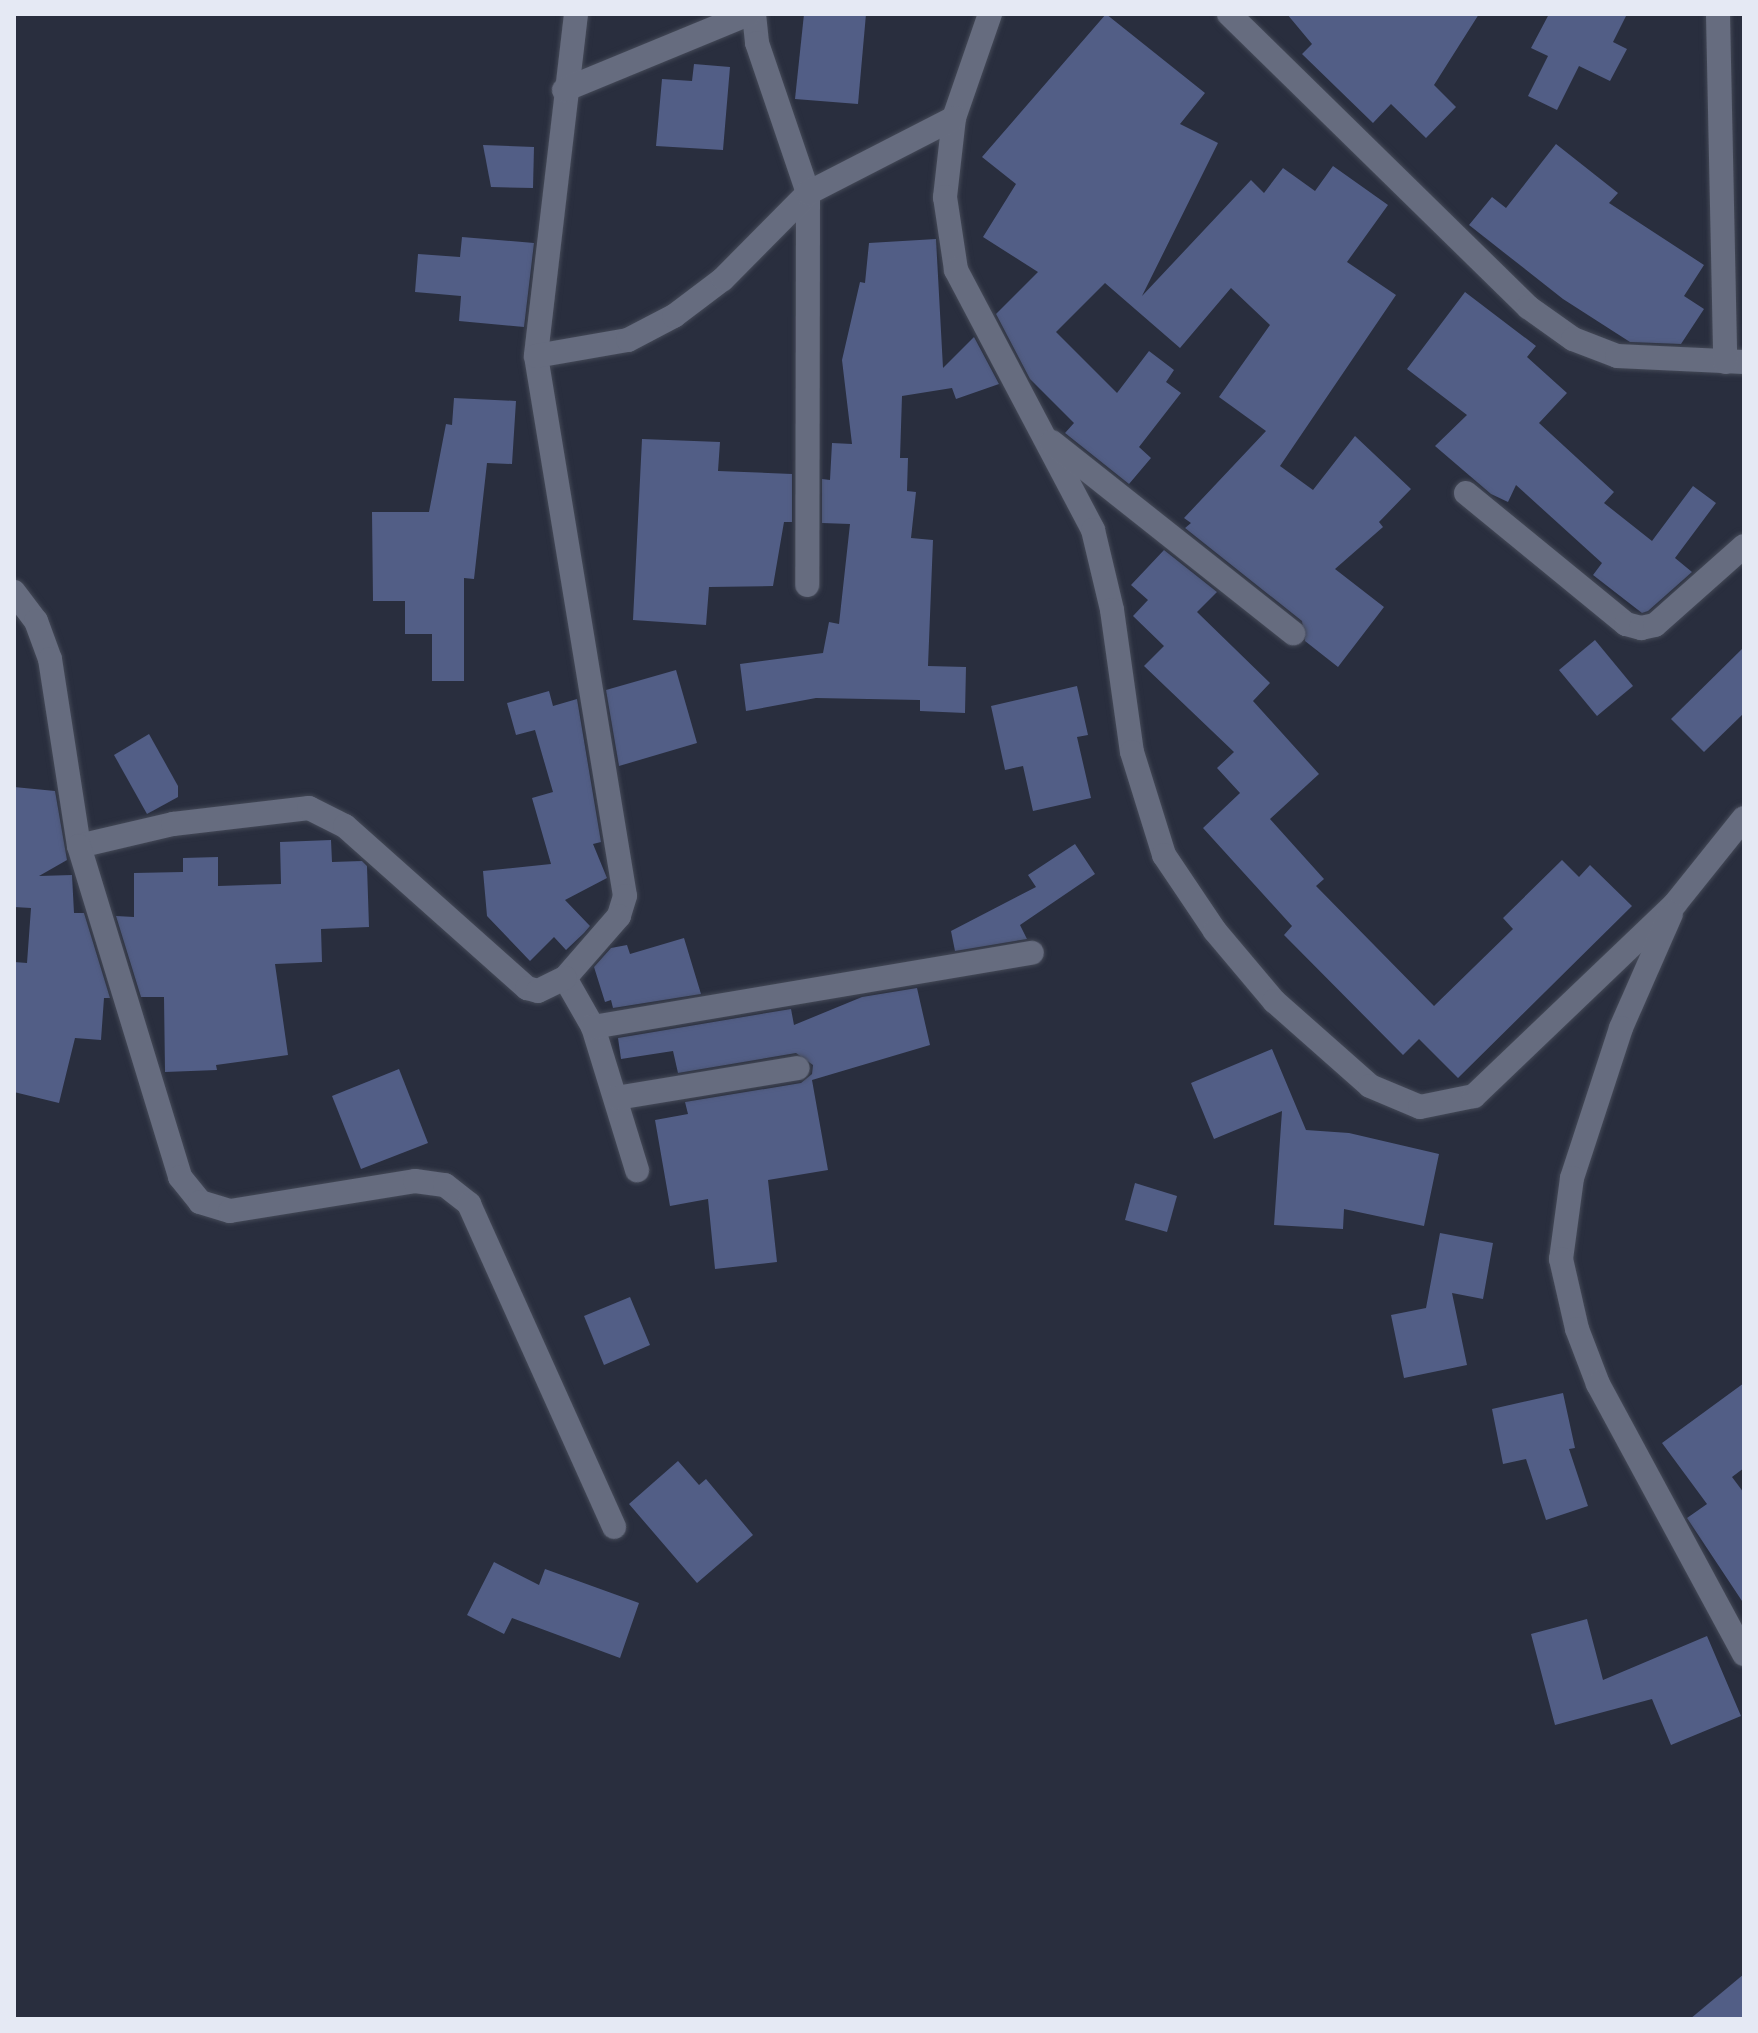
<!DOCTYPE html>
<html>
<head>
<meta charset="utf-8">
<style>
  body { margin:0 }
  #map { position:relative; width:1758px; height:2033px; overflow:hidden; background:#292e3e; font-family:"Roboto Condensed",sans-serif }
  div>[style] { position:absolute }
  .building>* { inset:0; background:#525e86 }
  .roads { filter:drop-shadow(0 0 2px #444957) drop-shadow(0 0 2px #444957) }
  .street>* { height:24px; margin:-12px; padding:0 12px; transform-origin:12px; border-radius:12px; background:#666c7f }
  span { translate:-50% -50%; white-space:nowrap; text-align:center; line-height:1.15; -webkit-text-stroke:6px #292e3e; paint-order:stroke }
  .frame { position:absolute; inset:0; border:16px solid #e5e9f4; pointer-events:none }
</style>
</head>
<body>
<div id="map">
  <div class="building">
    <div style="clip-path:polygon(804px 14px,866px 14px,858px 104px,795px 99px)"></div>
    <div style="clip-path:polygon(1106px 14px,1205px 93px,1180px 124px,1218px 143px,1142px 296px,1251px 180px,1264px 193px,1283px 168px,1315px 191px,1333px 166px,1388px 205px,1347px 262px,1396px 295px,1280px 466px,1313px 490px,1355px 436px,1411px 489px,1379px 522px,1383px 527px,1335px 569px,1384px 607px,1338px 667px,1305px 641px,1302px 621px,1185px 528px,1191px 523px,1184px 518px,1266px 431px,1219px 397px,1270px 325px,1231px 288px,1180px 348px,1105px 283px,1056px 332px,1117px 393px,1149px 351px,1174px 370px,1166px 382px,1181px 393px,1139px 447px,1151px 458px,1129px 484px,1065px 433px,1074px 423px,1030px 379px,996px 314px,1038px 272px,983px 237px,1016px 184px,982px 157px)"></div>
    <div style="clip-path:polygon(1287px 14px,1479px 14px,1434px 85px,1456px 107px,1426px 138px,1391px 104px,1373px 123px,1302px 54px,1312px 44px)"></div>
    <div style="clip-path:polygon(1549px 14px,1627px 14px,1613px 42px,1627px 49px,1610px 81px,1579px 66px,1557px 110px,1528px 96px,1548px 56px,1531px 48px)"></div>
    <div style="clip-path:polygon(694px 64px,730px 67px,723px 150px,656px 146px,662px 79px,692px 81px)"></div>
    <div style="clip-path:polygon(1556px 144px,1618px 193px,1609px 203px,1704px 265px,1684px 296px,1704px 309px,1681px 344px,1630px 342px,1563px 299px,1469px 225px,1492px 197px,1506px 208px)"></div>
    <div style="clip-path:polygon(483px 145px,534px 147px,533px 188px,491px 187px)"></div>
    <div style="clip-path:polygon(462px 237px,534px 243px,524px 327px,459px 321px,461px 296px,415px 292px,418px 254px,460px 257px)"></div>
    <div style="clip-path:polygon(936px 239px,943px 368px,974px 337px,999px 384px,956px 399px,952px 388px,902px 396px,900px 458px,908px 458px,907px 491px,916px 492px,911px 538px,933px 540px,928px 666px,966px 667px,965px 713px,920px 711px,920px 700px,816px 698px,746px 711px,740px 664px,823px 653px,829px 622px,839px 624px,850px 524px,822px 523px,822px 479px,830px 480px,832px 443px,852px 444px,842px 360px,860px 282px,865px 283px,869px 243px)"></div>
    <div style="clip-path:polygon(1465px 292px,1536px 346px,1527px 357px,1567px 393px,1539px 423px,1614px 492px,1604px 503px,1652px 541px,1693px 486px,1716px 503px,1675px 558px,1692px 572px,1648px 611px,1642px 613px,1593px 575px,1602px 563px,1516px 485px,1508px 502px,1491px 494px,1435px 446px,1467px 415px,1407px 369px)"></div>
    <div style="clip-path:polygon(454px 398px,516px 401px,512px 464px,487px 463px,474px 579px,464px 578px,464px 681px,432px 681px,432px 634px,405px 634px,405px 601px,373px 601px,372px 512px,429px 512px,446px 424px,452px 425px)"></div>
    <div style="clip-path:polygon(642px 439px,720px 442px,718px 471px,792px 474px,792px 522px,784px 522px,773px 586px,709px 587px,706px 625px,633px 620px)"></div>
    <div style="clip-path:polygon(1164px 550px,1217px 592px,1197px 612px,1270px 683px,1253px 701px,1319px 774px,1270px 819px,1324px 879px,1316px 886px,1434px 1006px,1513px 929px,1503px 918px,1562px 860px,1579px 877px,1590px 865px,1632px 906px,1458px 1078px,1419px 1039px,1403px 1055px,1284px 935px,1292px 926px,1203px 828px,1240px 793px,1217px 768px,1234px 752px,1144px 666px,1164px 646px,1133px 616px,1148px 600px,1131px 585px)"></div>
    <div style="clip-path:polygon(1595px 640px,1633px 686px,1597px 716px,1559px 670px)"></div>
    <div style="clip-path:polygon(1744px 647px,1744px 713px,1704px 752px,1671px 719px)"></div>
    <div style="clip-path:polygon(676px 670px,697px 743px,619px 766px,606px 690px)"></div>
    <div style="clip-path:polygon(1077px 686px,1088px 735px,1077px 737px,1091px 798px,1033px 811px,1023px 766px,1005px 770px,991px 706px)"></div>
    <div style="clip-path:polygon(549px 691px,553px 706px,577px 699px,601px 842px,593px 844px,607px 878px,565px 900px,590px 926px,584px 933px,566px 950px,554px 937px,530px 961px,487px 916px,483px 871px,551px 864px,532px 798px,553px 792px,535px 730px,516px 735px,507px 703px)"></div>
    <div style="clip-path:polygon(149px 734px,178px 786px,178px 797px,147px 814px,114px 755px)"></div>
    <div style="clip-path:polygon(14px 787px,55px 791px,67px 860px,39px 876px,72px 875px,74px 913px,84px 913px,110px 998px,104px 998px,101px 1040px,75px 1038px,59px 1103px,14px 1092px,14px 962px,27px 963px,31px 908px,14px 907px)"></div>
    <div style="clip-path:polygon(331px 840px,332px 862px,362px 861px,367px 866px,369px 927px,321px 929px,322px 962px,275px 964px,288px 1055px,216px 1065px,217px 1070px,165px 1072px,164px 997px,141px 997px,116px 916px,134px 917px,134px 873px,183px 872px,183px 858px,218px 857px,218px 886px,281px 884px,280px 842px)"></div>
    <div style="clip-path:polygon(1075px 844px,1095px 874px,1020px 925px,1027px 939px,955px 951px,951px 931px,1036px 887px,1028px 875px)"></div>
    <div style="clip-path:polygon(684px 938px,701px 994px,613px 1008px,611px 1000px,605px 1002px,594px 967px,611px 948px,627px 945px,630px 954px)"></div>
    <div style="clip-path:polygon(917px 988px,930px 1045px,812px 1080px,828px 1170px,768px 1180px,777px 1262px,715px 1269px,708px 1199px,670px 1206px,655px 1120px,688px 1114px,685px 1102px,801px 1083px,812px 1074px,813px 1065px,796px 1053px,678px 1073px,673px 1051px,621px 1059px,618px 1038px,791px 1009px,794px 1025px,862px 997px)"></div>
    <div style="clip-path:polygon(1272px 1049px,1306px 1130px,1349px 1133px,1439px 1154px,1424px 1226px,1344px 1209px,1343px 1229px,1274px 1225px,1282px 1111px,1214px 1139px,1191px 1083px)"></div>
    <div style="clip-path:polygon(399px 1069px,428px 1143px,361px 1169px,332px 1096px)"></div>
    <div style="clip-path:polygon(1135px 1183px,1177px 1196px,1167px 1232px,1125px 1220px)"></div>
    <div style="clip-path:polygon(1440px 1233px,1493px 1243px,1483px 1299px,1452px 1293px,1467px 1365px,1404px 1378px,1391px 1315px,1426px 1308px)"></div>
    <div style="clip-path:polygon(630px 1297px,650px 1345px,604px 1365px,584px 1316px)"></div>
    <div style="clip-path:polygon(1744px 1383px,1744px 1468px,1732px 1477px,1744px 1493px,1744px 1604px,1687px 1518px,1707px 1504px,1662px 1443px)"></div>
    <div style="clip-path:polygon(1563px 1393px,1575px 1448px,1569px 1449px,1588px 1506px,1546px 1520px,1526px 1459px,1503px 1464px,1492px 1409px)"></div>
    <div style="clip-path:polygon(678px 1461px,699px 1485px,706px 1479px,753px 1535px,697px 1583px,629px 1504px)"></div>
    <div style="clip-path:polygon(494px 1562px,539px 1585px,545px 1569px,639px 1603px,620px 1658px,512px 1618px,504px 1634px,467px 1615px)"></div>
    <div style="clip-path:polygon(1587px 1619px,1603px 1680px,1707px 1636px,1741px 1716px,1671px 1745px,1652px 1699px,1555px 1725px,1531px 1634px)"></div>
    <div style="clip-path:polygon(1744px 1974px,1744px 2019px,1690px 2019px)"></div>
  </div>
  <div class="roads">
    <div class="street">
      <div style="left:576px;top:14px;width:344px;rotate:96.7deg"></div>
      <div style="left:536px;top:356px;width:547px;rotate:80.64deg"></div>
      <div style="left:625px;top:896px;width:21px;rotate:107deg"></div>
      <div style="left:619px;top:916px;width:82px;rotate:131.1deg"></div>
      <div style="left:565px;top:978px;width:56px;rotate:60.3deg"></div>
      <div style="left:593px;top:1027px;width:150px;rotate:72.9deg"></div>
      <div style="left:754px;top:14px;width:29px;rotate:84deg"></div>
      <div style="left:757px;top:43px;width:158px;rotate:71.2deg"></div>
      <div style="left:808px;top:193px;width:392px;rotate:90.1deg"></div>
      <div style="left:990px;top:14px;width:110px;rotate:109.1deg"></div>
      <div style="left:954px;top:118px;width:80px;rotate:96.5deg"></div>
      <div style="left:945px;top:197px;width:74px;rotate:81.4deg"></div>
      <div style="left:956px;top:270px;width:294px;rotate:62.2deg"></div>
      <div style="left:1093px;top:530px;width:82px;rotate:76.6deg"></div>
      <div style="left:1112px;top:610px;width:143px;rotate:82deg"></div>
      <div style="left:1132px;top:752px;width:108px;rotate:72.7deg"></div>
      <div style="left:1164px;top:855px;width:92px;rotate:56.1deg"></div>
      <div style="left:1215px;top:931px;width:92px;rotate:49.9deg"></div>
      <div style="left:1274px;top:1001px;width:128px;rotate:41.5deg"></div>
      <div style="left:1370px;top:1086px;width:54px;rotate:22.8deg"></div>
      <div style="left:1420px;top:1107px;width:55px;rotate:-11.5deg"></div>
      <div style="left:1474px;top:1096px;width:278px;rotate:-43.7deg"></div>
      <div style="left:1675px;top:904px;width:110px;rotate:-51.3deg"></div>
      <div style="left:1229px;top:14px;width:419px;rotate:44.4deg"></div>
      <div style="left:1528px;top:307px;width:55px;rotate:35.4deg"></div>
      <div style="left:1573px;top:339px;width:47px;rotate:21.1deg"></div>
      <div style="left:1617px;top:356px;width:127px;rotate:2.7deg"></div>
      <div style="left:1718px;top:14px;width:348px;rotate:88.8deg"></div>
      <div style="left:564px;top:90px;width:199px;rotate:-22.4deg"></div>
      <div style="left:536px;top:356px;width:93px;rotate:-9.9deg"></div>
      <div style="left:628px;top:340px;width:52px;rotate:-27.6deg"></div>
      <div style="left:674px;top:316px;width:61px;rotate:-37.1deg"></div>
      <div style="left:723px;top:279px;width:121px;rotate:-45.3deg"></div>
      <div style="left:808px;top:193px;width:164px;rotate:-27.2deg"></div>
      <div style="left:1052px;top:442px;width:308px;rotate:38.4deg"></div>
      <div style="left:1466px;top:493px;width:207px;rotate:39.3deg"></div>
      <div style="left:1626px;top:624px;width:16px;rotate:15deg"></div>
      <div style="left:1641px;top:628px;width:14px;rotate:-12deg"></div>
      <div style="left:1655px;top:625px;width:119px;rotate:-41.6deg"></div>
      <div style="left:14px;top:592px;width:36px;rotate:53deg"></div>
      <div style="left:36px;top:621px;width:40px;rotate:69.8deg"></div>
      <div style="left:50px;top:659px;width:189px;rotate:81.2deg"></div>
      <div style="left:79px;top:846px;width:97px;rotate:-13.2deg"></div>
      <div style="left:173px;top:824px;width:137px;rotate:-6.7deg"></div>
      <div style="left:309px;top:808px;width:40px;rotate:26.6deg"></div>
      <div style="left:345px;top:826px;width:244px;rotate:41.7deg"></div>
      <div style="left:527px;top:988px;width:11px;rotate:15deg"></div>
      <div style="left:538px;top:991px;width:30px;rotate:-26deg"></div>
      <div style="left:79px;top:846px;width:346px;rotate:73deg"></div>
      <div style="left:180px;top:1177px;width:32px;rotate:51deg"></div>
      <div style="left:200px;top:1202px;width:31px;rotate:17deg"></div>
      <div style="left:230px;top:1211px;width:187px;rotate:-9.2deg"></div>
      <div style="left:415px;top:1181px;width:30px;rotate:8deg"></div>
      <div style="left:445px;top:1185px;width:31px;rotate:38deg"></div>
      <div style="left:469px;top:1204px;width:354px;rotate:65.8deg"></div>
      <div style="left:1671px;top:914px;width:124px;rotate:113.7deg"></div>
      <div style="left:1621px;top:1028px;width:158px;rotate:108.1deg"></div>
      <div style="left:1572px;top:1178px;width:82px;rotate:97.7deg"></div>
      <div style="left:1561px;top:1259px;width:72px;rotate:77.1deg"></div>
      <div style="left:1577px;top:1329px;width:59px;rotate:69.1deg"></div>
      <div style="left:1598px;top:1384px;width:307px;rotate:61.6deg"></div>
      <div style="left:593px;top:1027px;width:445px;rotate:-9.6deg"></div>
      <div style="left:617px;top:1098px;width:183px;rotate:-9.4deg"></div>
    </div>
  </div>
  <div class="frame"></div>
</div>
</body>
</html>
